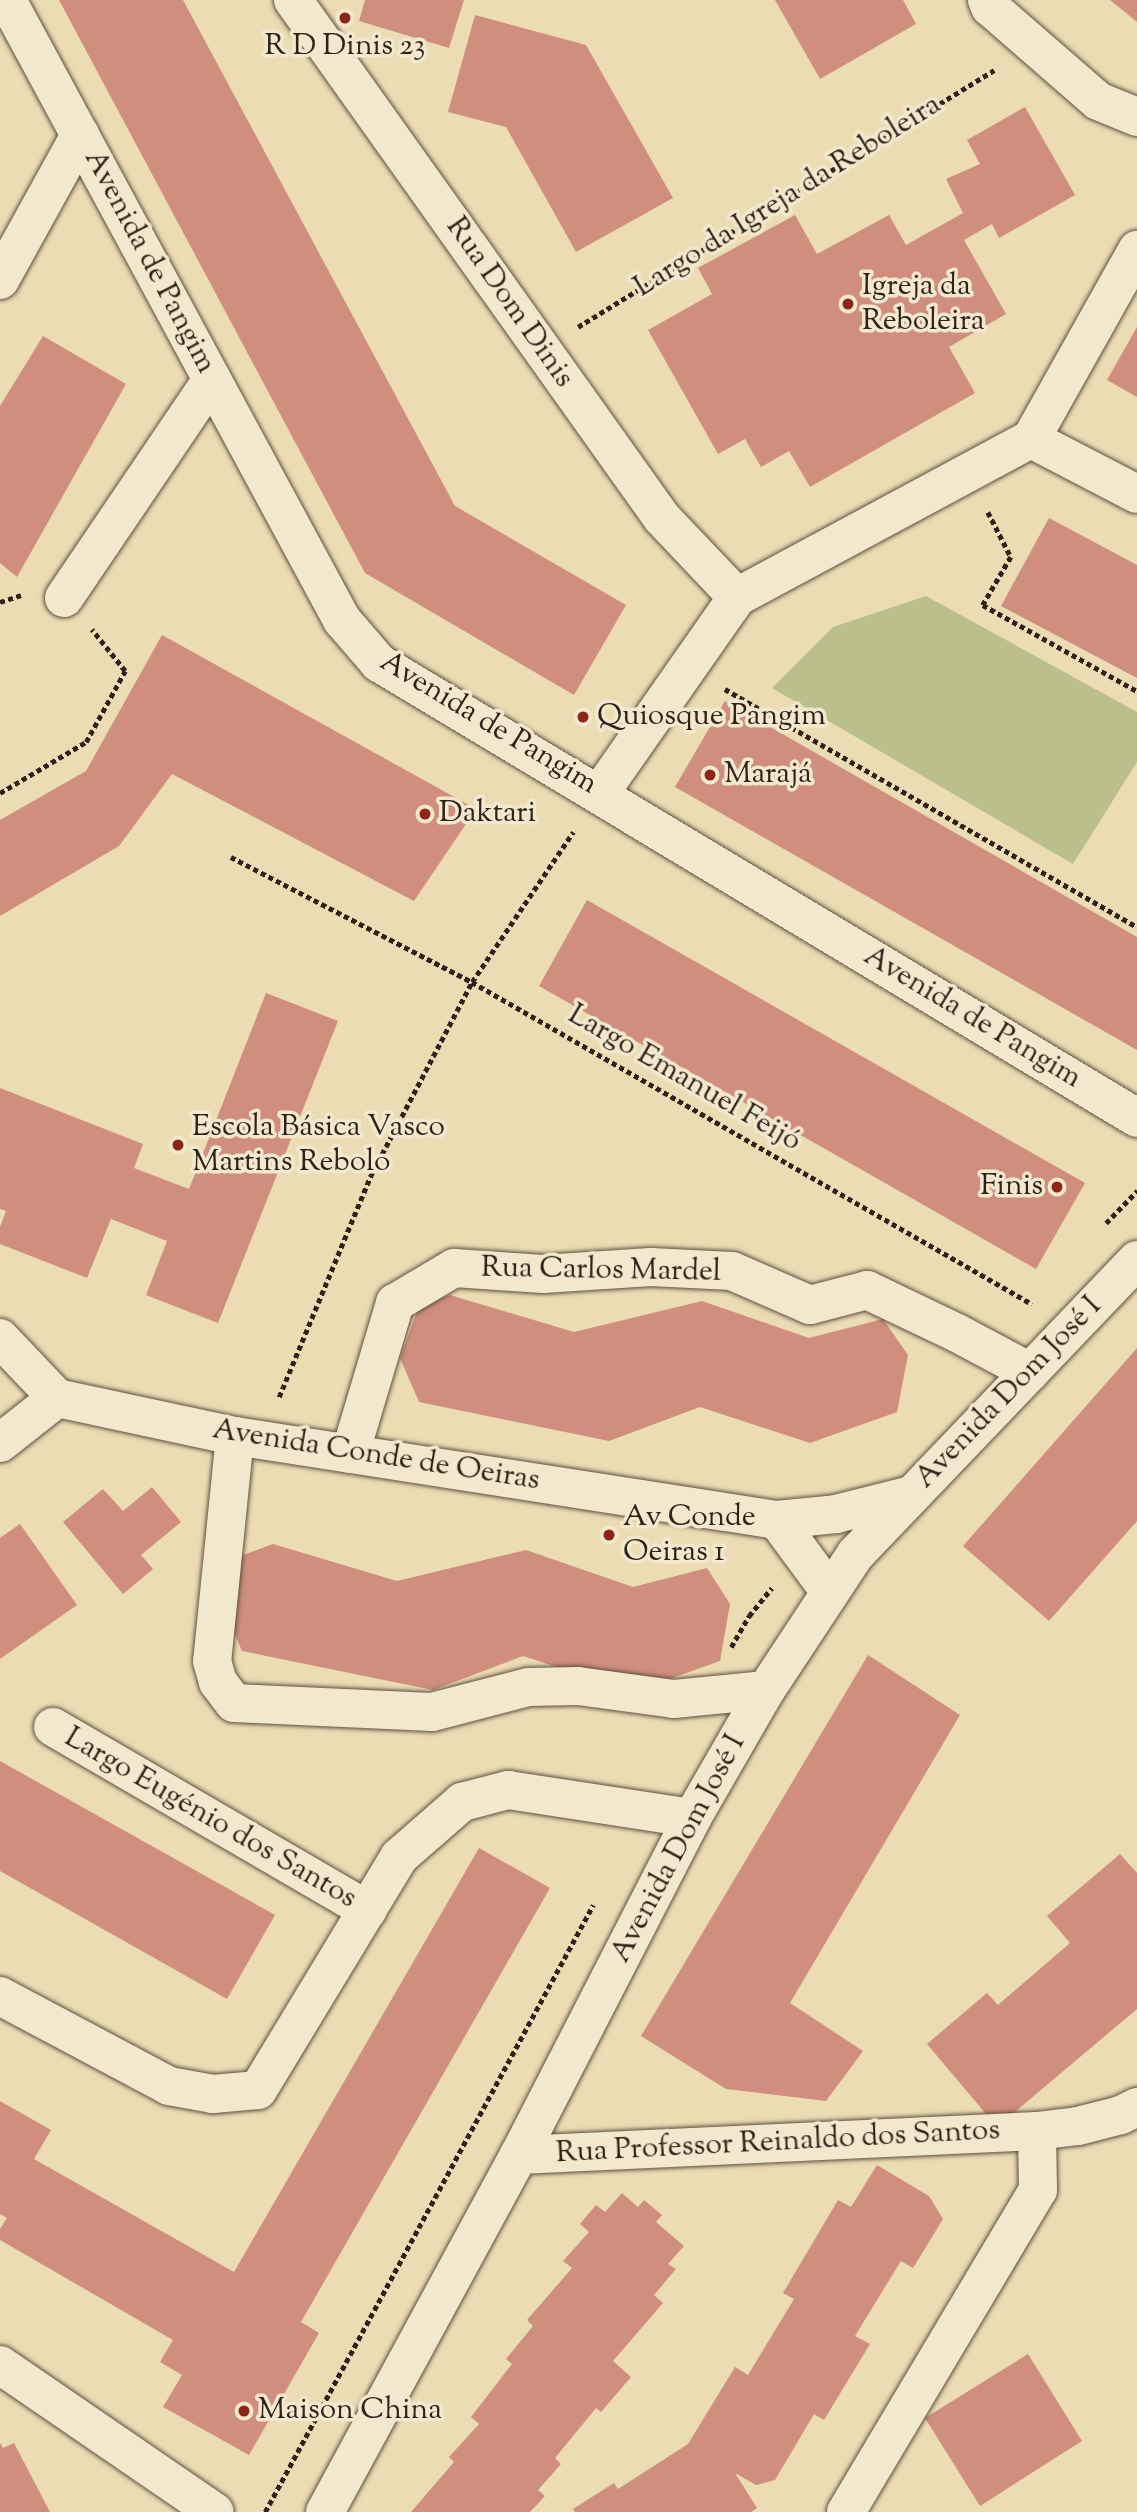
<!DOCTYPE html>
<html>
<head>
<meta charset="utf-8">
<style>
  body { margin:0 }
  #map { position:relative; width:1137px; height:2512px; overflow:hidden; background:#ebdcb4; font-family:"Sorts Mill Goudy",serif }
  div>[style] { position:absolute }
  .green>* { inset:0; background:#babf8b }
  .building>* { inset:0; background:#cf8e7e }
  .path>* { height:4.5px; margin-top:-2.25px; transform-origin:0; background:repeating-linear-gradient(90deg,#302218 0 5px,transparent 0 8.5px) }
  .roads { filter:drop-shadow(0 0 2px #5f503f) drop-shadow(0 0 2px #5f503f) }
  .minor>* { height:38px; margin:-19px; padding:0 19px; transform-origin:19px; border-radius:19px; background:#f2e8ce }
  .dots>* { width:19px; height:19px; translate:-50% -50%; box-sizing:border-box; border:4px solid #f2e8ce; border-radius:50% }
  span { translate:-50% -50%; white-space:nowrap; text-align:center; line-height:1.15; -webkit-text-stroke:7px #f2e8ce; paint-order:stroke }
  .poi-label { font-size:30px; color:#302218 }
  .left { translate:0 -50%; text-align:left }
  .right { translate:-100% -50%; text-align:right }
  .street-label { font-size:30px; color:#302218 }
</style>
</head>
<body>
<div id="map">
  <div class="green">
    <div style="clip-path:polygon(926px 596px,1137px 712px,1137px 762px,1073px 864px,772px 688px,833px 627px)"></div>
  </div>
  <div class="building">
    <div style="clip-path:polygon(59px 0,183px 0,455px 506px,626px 605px,574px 695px,365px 573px)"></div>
    <div style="clip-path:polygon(365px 0,464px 0,449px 48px,359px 21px)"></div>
    <div style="clip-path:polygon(775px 0,903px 0,916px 24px,820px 79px)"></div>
    <div style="clip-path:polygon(1110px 0,1137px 0,1137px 22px)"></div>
    <div style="clip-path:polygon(475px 15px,586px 45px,673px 198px,576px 252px,506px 127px,448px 112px)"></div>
    <div style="clip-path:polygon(1025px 107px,1075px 195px,999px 238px,992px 224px,964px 240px,1006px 314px,949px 347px,975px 393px,810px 487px,789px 451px,761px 467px,745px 439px,718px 454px,648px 330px,712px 294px,698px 268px,795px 215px,817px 254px,889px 215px,906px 245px,963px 213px,946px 179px,980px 164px,967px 140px)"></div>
    <div style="clip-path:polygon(1137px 327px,1137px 397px,1107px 380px)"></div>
    <div style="clip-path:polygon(43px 336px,126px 384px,17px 577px,0 563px,0 406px)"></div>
    <div style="clip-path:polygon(1049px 518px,1137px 565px,1137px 678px,1001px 606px)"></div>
    <div style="clip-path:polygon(162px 635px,476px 809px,414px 901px,172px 774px,119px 846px,0 916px,0 820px,86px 771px)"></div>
    <div style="clip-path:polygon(725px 701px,1137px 937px,1137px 1050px,675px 787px)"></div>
    <div style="clip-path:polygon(587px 900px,1085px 1183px,1036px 1269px,539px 986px)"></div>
    <div style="clip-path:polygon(266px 993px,338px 1021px,218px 1323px,146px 1295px,167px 1241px,111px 1219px,87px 1278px,0 1244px,0 1227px,6px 1211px,0 1209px,0 1088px,143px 1144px,134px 1168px,189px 1189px)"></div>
    <div style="clip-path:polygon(450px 1295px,574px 1332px,702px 1301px,809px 1338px,883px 1319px,908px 1355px,897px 1412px,810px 1443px,700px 1407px,609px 1441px,419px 1402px,400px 1358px,419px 1306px)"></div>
    <div style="clip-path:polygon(1137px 1348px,1137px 1521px,1049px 1621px,963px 1546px)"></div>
    <div style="clip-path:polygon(152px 1487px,181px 1522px,141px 1555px,153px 1569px,123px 1594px,63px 1522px,103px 1489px,123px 1511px)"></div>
    <div style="clip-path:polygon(20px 1524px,77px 1605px,0 1659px,0 1538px)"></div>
    <div style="clip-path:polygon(273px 1544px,397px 1581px,526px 1550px,633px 1587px,707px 1568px,730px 1604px,720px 1661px,633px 1692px,523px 1656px,433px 1690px,242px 1651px,223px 1607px,243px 1555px)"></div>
    <div style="clip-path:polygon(868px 1655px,960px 1715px,790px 2003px,863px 2051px,826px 2101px,726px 2089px,641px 2036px)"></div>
    <div style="clip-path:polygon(0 1761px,275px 1915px,227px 1999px,0 1871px)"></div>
    <div style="clip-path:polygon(479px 1848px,550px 1888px,301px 2322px,319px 2333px,249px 2455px,163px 2407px,182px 2375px,160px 2362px,173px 2340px,0 2240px,0 2229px,7px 2218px,0 2214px,0 2101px,51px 2130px,34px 2159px,234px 2272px)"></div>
    <div style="clip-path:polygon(1120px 1854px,1137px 1873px,1137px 2009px,997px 2127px,927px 2044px,987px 1993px,998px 2005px,1070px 1943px,1047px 1916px)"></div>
    <div style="clip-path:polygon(877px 2165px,929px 2196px,943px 2219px,913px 2268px,901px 2261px,855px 2336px,870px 2344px,824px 2420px,814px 2414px,775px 2480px,756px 2485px,735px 2473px,757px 2508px,751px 2512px,575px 2512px,573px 2509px,614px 2483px,618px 2489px,688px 2444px,735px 2367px,748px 2375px,794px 2299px,783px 2293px,838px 2200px,851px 2207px)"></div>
    <div style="clip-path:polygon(622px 2193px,638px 2207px,644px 2200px,662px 2215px,656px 2222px,684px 2246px,668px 2264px,676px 2269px,654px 2295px,663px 2303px,613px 2361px,631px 2377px,601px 2412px,596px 2408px,555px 2458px,561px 2464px,538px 2490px,545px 2496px,530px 2512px,411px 2512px,454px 2462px,449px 2457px,479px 2424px,471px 2417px,512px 2364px,506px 2359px,533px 2326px,527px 2320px,572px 2268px,563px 2261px,589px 2232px,580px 2224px,596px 2205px,605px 2212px)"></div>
    <div style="clip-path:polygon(1028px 2354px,1082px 2441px,980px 2506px,925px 2418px)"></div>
    <div style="clip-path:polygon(0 2443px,3px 2448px,14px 2443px,50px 2512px,0 2512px)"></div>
  </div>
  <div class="path">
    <div style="left:578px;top:327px;width:489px;rotate:-31.7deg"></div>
    <div style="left:988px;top:512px;width:51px;rotate:62.9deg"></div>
    <div style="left:1011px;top:557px;width:56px;rotate:120.3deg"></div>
    <div style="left:983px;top:605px;width:176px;rotate:29.2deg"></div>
    <div style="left:0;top:602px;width:22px;rotate:-18deg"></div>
    <div style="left:725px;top:689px;width:476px;rotate:30deg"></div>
    <div style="left:0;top:793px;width:100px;rotate:-30.7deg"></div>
    <div style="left:86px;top:742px;width:81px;rotate:-61.2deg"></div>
    <div style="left:125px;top:671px;width:53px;rotate:-128.8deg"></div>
    <div style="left:231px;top:857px;width:271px;rotate:27.4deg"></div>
    <div style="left:472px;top:982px;width:646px;rotate:29.9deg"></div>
    <div style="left:1106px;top:1223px;width:45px;rotate:-45.9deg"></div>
    <div style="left:279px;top:1397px;width:238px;rotate:-67.5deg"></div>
    <div style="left:370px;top:1177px;width:220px;rotate:-62.4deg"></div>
    <div style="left:472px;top:982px;width:181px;rotate:-56deg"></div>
    <div style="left:731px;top:1647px;width:36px;rotate:-60deg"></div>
    <div style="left:749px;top:1616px;width:36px;rotate:-51deg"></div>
    <div style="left:265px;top:2512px;width:690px;rotate:-61.61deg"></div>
  </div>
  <div class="roads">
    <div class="minor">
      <div style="left:7px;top:0;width:705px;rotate:61.62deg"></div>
      <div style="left:342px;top:620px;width:57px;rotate:49.3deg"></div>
      <div style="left:379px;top:663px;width:884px;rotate:30.97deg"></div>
      <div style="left:293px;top:0;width:636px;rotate:54.54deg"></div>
      <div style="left:662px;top:518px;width:109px;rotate:46.5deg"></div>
      <div style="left:987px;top:0;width:8px;rotate:67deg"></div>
      <div style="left:990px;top:7px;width:143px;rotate:41deg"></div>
      <div style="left:1098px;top:101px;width:42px;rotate:22.3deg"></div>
      <div style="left:0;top:280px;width:166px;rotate:-61.1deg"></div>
      <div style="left:1031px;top:439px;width:217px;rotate:-60.7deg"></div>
      <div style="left:1031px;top:439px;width:119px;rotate:27.4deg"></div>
      <div style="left:64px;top:598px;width:264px;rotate:-55.9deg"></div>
      <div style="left:600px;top:793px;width:239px;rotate:-55deg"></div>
      <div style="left:737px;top:597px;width:334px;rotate:-28.3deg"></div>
      <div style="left:0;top:1338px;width:83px;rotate:46.5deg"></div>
      <div style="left:57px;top:1398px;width:182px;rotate:12.1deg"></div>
      <div style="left:235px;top:1436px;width:548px;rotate:8.81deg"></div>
      <div style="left:777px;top:1520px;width:59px;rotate:-5.8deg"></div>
      <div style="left:836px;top:1514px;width:77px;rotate:-14.2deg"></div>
      <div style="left:235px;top:1436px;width:226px;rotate:95.8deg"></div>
      <div style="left:212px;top:1661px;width:22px;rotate:74deg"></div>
      <div style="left:218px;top:1682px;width:26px;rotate:53deg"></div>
      <div style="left:234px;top:1703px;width:198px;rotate:2.6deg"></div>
      <div style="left:432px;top:1712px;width:100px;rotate:-14.5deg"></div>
      <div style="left:529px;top:1687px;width:49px;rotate:-1.2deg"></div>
      <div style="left:578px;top:1686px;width:97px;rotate:7.7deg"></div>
      <div style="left:674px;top:1699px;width:92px;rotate:-5.6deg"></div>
      <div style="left:0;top:1443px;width:73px;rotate:-38.3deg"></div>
      <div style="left:350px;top:1454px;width:158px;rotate:-73.4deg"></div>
      <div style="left:395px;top:1303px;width:69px;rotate:-30.7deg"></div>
      <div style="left:454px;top:1268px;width:89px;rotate:3.9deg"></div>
      <div style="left:543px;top:1274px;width:108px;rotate:-3.7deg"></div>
      <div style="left:651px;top:1267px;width:81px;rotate:2.8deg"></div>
      <div style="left:732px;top:1271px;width:85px;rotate:23.6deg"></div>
      <div style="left:810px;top:1305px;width:59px;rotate:-14.7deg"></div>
      <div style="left:867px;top:1290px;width:100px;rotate:25.5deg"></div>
      <div style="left:957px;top:1333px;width:83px;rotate:28.1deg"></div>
      <div style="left:777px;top:1520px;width:89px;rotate:53.6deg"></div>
      <div style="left:53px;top:1727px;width:364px;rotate:30.2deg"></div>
      <div style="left:0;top:1996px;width:191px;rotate:28deg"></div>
      <div style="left:169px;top:2086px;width:45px;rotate:10.3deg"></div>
      <div style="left:213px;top:2094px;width:45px;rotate:-5.1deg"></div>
      <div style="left:258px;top:2090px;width:272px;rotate:-58.8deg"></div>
      <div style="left:399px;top:1857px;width:84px;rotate:-41.1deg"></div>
      <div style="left:462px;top:1802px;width:48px;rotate:-14.6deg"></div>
      <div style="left:508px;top:1790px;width:186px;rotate:8.7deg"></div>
      <div style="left:519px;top:2155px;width:519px;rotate:-2.65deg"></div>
      <div style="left:1037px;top:2131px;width:41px;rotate:-7deg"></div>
      <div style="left:1078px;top:2126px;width:44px;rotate:-14.3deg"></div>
      <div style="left:1121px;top:2115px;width:18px;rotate:-27deg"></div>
      <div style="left:0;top:2365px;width:260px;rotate:34.4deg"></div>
      <div style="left:325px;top:2512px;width:406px;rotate:-61.5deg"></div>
      <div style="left:519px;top:2155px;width:379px;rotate:-62.8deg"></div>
      <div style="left:692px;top:1818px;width:148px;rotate:-60deg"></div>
      <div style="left:766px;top:1690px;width:162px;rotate:-56.6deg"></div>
      <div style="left:855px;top:1555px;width:408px;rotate:-46.3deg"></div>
      <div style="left:846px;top:2512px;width:375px;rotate:-59.2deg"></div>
      <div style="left:1038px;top:2190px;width:59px;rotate:-91deg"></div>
    </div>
  </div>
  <div class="dots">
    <div style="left:345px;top:18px;background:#8f2418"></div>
    <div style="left:848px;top:304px;background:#8f2418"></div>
    <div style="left:583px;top:717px;background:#8f2418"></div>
    <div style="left:710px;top:775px;background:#8f2418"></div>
    <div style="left:425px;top:814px;background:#8f2418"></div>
    <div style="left:178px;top:1145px;background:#8f2418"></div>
    <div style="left:1057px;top:1187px;background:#8f2418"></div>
    <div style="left:609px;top:1535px;background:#8f2418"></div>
    <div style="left:244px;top:2411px;background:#8f2418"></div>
  </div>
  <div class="poi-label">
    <span style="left:345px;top:47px">R D Dinis 23</span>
    <span class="left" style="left:862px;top:304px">Igreja da<br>Reboleira</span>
    <span class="left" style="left:597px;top:717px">Quiosque Pangim</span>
    <span class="left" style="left:724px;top:775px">Marajá</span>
    <span class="left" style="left:439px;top:814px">Daktari</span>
    <span class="left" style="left:192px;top:1145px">Escola Básica Vasco<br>Martins Rebolo</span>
    <span class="right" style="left:1043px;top:1187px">Finis</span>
    <span class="left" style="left:623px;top:1535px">Av Conde<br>Oeiras 1</span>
    <span class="left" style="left:258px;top:2411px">Maison China</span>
  </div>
  <div class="street-label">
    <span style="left:788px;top:197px;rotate:-32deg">Largo da Igreja da Reboleira</span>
    <span style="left:149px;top:262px;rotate:62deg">Avenida de Pangim</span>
    <span style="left:509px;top:303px;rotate:55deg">Rua Dom Dinis</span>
    <span style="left:488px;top:724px;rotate:31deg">Avenida de Pangim</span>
    <span style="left:972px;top:1018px;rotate:31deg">Avenida de Pangim</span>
    <span style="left:684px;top:1079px;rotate:30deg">Largo Emanuel Feijó</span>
    <span style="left:601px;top:1271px;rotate:1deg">Rua Carlos Mardel</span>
    <span style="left:1009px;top:1393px;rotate:-46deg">Avenida Dom José I</span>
    <span style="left:376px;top:1456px;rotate:9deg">Avenida Conde de Oeiras</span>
    <span style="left:210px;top:1819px;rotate:30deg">Largo Eugénio dos Santos</span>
    <span style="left:679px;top:1849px;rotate:-62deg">Avenida Dom José I</span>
    <span style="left:778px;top:2143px;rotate:-3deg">Rua Professor Reinaldo dos Santos</span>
  </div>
</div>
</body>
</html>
